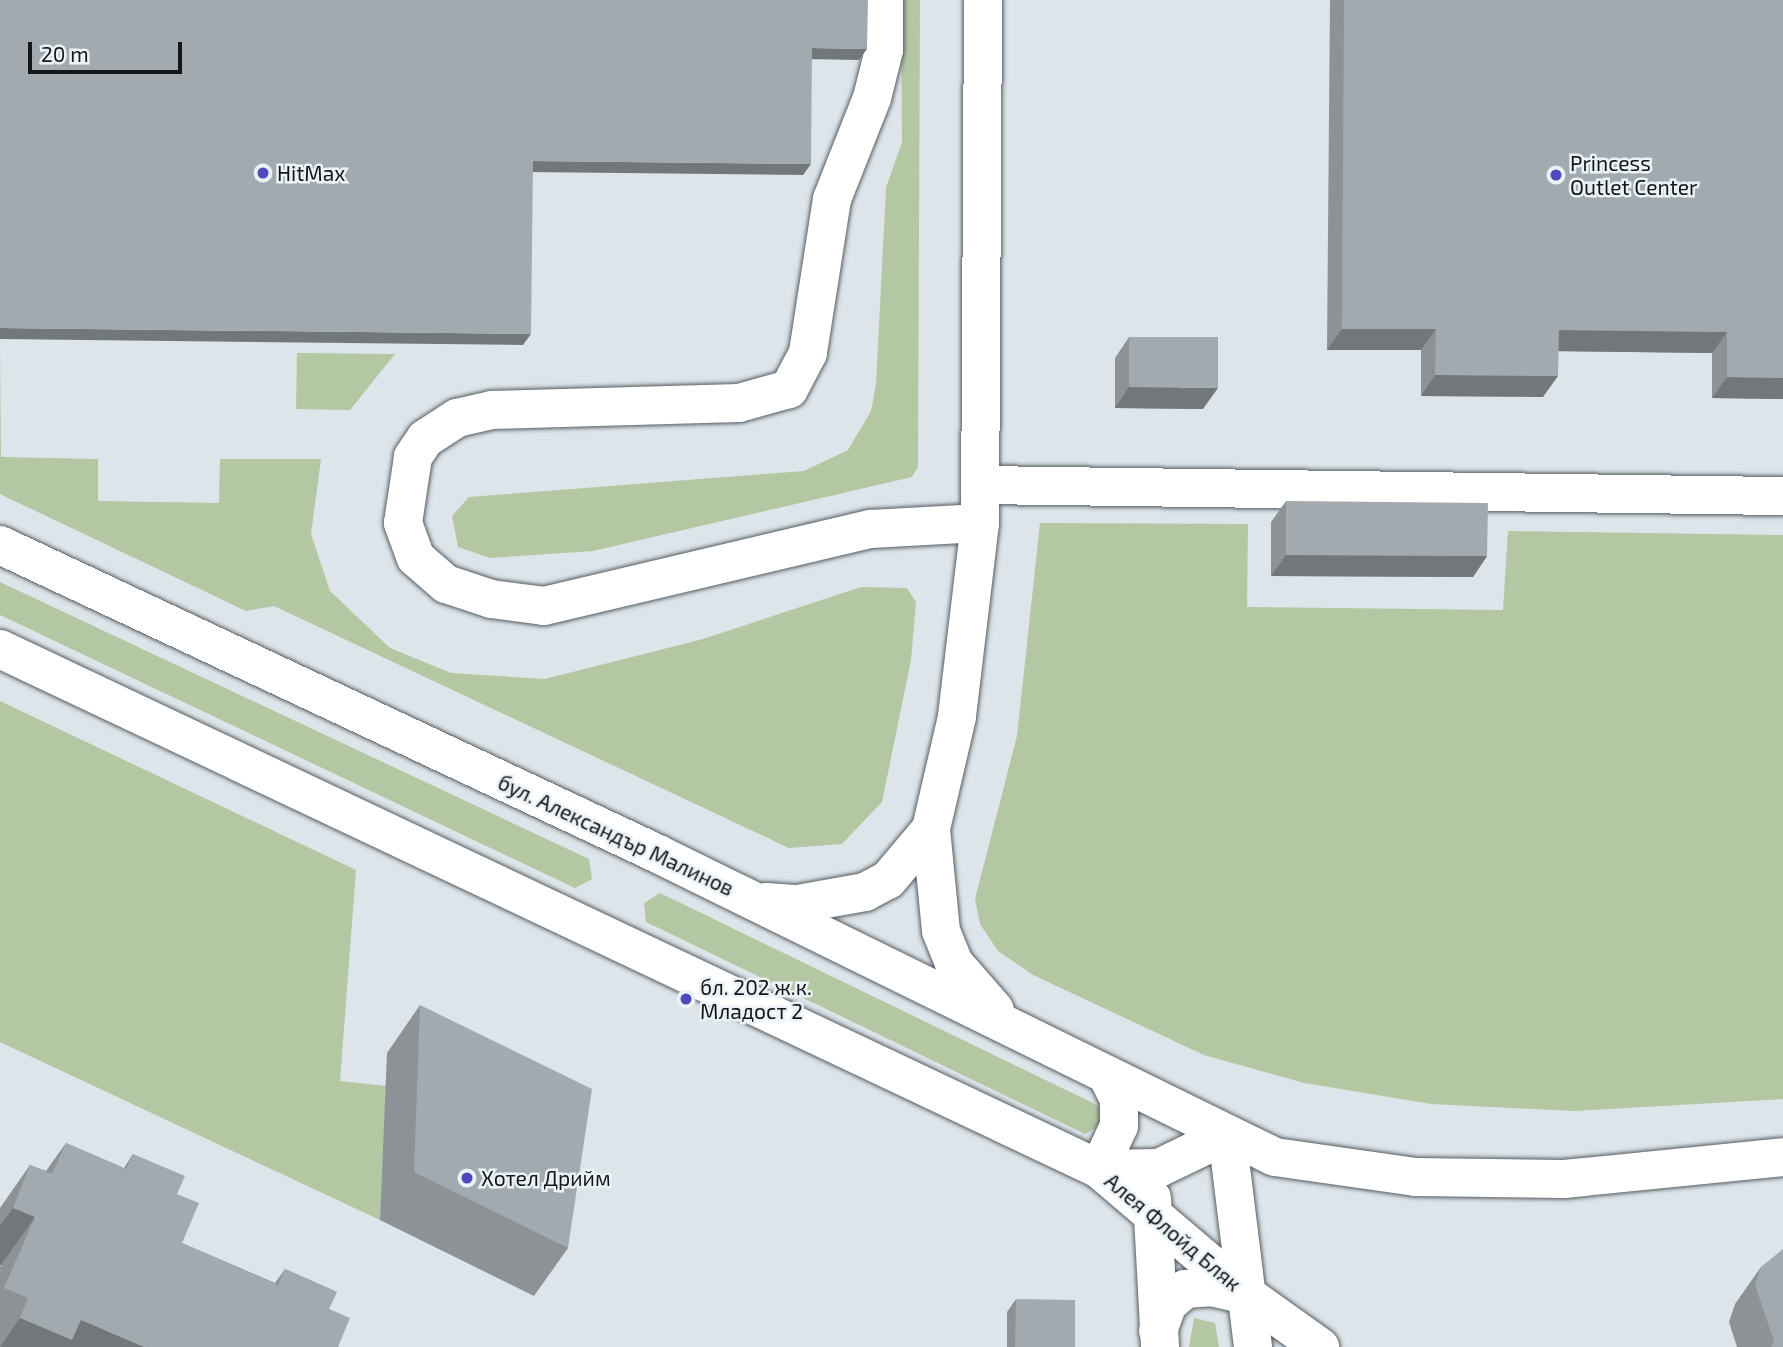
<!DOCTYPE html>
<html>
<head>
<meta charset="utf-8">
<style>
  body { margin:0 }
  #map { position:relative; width:1783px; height:1347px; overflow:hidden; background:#dde5ea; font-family:"Exo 2",sans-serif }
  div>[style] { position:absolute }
  .green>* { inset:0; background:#b2c7a2 }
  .roads { filter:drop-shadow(0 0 2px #575d62) drop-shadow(0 0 2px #575d62) }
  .minor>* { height:38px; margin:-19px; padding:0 19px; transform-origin:19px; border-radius:19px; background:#fff }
  .wall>* { inset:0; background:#8c9296 }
  .shaded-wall>* { inset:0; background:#72777a }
  .building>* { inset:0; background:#a3aaaf }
  .dots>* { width:19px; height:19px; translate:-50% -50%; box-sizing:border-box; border:4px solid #ebf2f7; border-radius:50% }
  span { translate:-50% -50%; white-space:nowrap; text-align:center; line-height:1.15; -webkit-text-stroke:5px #ebf2f7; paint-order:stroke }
  .poi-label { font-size:21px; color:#141618 }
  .left { translate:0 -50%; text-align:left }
  .street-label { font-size:21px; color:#141618 }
  .scale { position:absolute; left:28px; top:42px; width:154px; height:32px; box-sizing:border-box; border:4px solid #141618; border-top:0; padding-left:9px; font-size:21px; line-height:24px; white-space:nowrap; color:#141618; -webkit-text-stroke:5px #ebf2f7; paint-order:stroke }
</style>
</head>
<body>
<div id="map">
  <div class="green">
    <div style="clip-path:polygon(901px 0,920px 0,918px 467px,912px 477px,593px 551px,490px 558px,458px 547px,452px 516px,469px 497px,804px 471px,848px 450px,871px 411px,876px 384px,886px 188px,902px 142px)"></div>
    <div style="clip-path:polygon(0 347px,1px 457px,98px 459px,98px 501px,219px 503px,220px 459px,321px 459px,311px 534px,330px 591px,390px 648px,451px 673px,545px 679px,703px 639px,861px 587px,907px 588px,916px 602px,911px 660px,882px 802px,842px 844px,789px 848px,274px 606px,246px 611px,0 494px)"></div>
    <div style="clip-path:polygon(297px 353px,395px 354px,350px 410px,296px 409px)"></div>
    <div style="clip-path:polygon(1040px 523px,1248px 524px,1247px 607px,1503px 610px,1508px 531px,1783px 535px,1783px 1099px,1574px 1111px,1431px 1104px,1304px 1083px,1204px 1055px,1033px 975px,998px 951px,980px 924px,975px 899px,1017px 736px)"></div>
    <div style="clip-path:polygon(0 582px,589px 859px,592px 879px,575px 888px,0 615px)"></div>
    <div style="clip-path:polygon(0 701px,356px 870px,340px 1081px,386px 1086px,380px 1220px,0 1042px)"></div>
    <div style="clip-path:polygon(660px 893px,1099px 1106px,1101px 1125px,1085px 1134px,646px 922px,644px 903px)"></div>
    <div style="clip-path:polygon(1194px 1318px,1215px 1323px,1219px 1347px,1189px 1347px)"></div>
  </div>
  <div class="roads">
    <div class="minor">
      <div style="left:884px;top:0;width:50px;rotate:90deg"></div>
      <div style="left:884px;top:50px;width:49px;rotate:104deg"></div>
      <div style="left:872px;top:98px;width:109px;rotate:111.6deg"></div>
      <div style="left:832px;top:199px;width:156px;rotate:98.9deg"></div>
      <div style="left:808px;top:353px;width:41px;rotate:117.8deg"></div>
      <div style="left:789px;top:389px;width:52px;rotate:164.4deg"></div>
      <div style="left:739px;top:403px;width:247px;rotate:178.4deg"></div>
      <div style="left:492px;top:410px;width:36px;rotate:167deg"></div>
      <div style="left:457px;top:418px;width:38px;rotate:147deg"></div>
      <div style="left:425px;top:439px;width:22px;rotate:124deg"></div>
      <div style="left:413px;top:457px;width:67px;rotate:98.6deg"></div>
      <div style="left:403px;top:523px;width:37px;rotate:70deg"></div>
      <div style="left:416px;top:558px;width:40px;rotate:41deg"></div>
      <div style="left:446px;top:584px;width:47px;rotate:18.4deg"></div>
      <div style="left:491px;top:599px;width:53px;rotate:7.5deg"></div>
      <div style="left:544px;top:606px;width:336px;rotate:-13.3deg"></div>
      <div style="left:871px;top:529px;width:109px;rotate:-3.2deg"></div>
      <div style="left:983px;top:0;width:523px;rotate:90.33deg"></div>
      <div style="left:980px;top:523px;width:195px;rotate:96.8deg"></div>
      <div style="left:957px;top:717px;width:115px;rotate:103.1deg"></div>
      <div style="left:931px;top:829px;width:102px;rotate:84.4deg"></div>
      <div style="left:941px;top:931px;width:35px;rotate:68deg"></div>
      <div style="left:954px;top:963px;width:62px;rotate:48.9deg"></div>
      <div style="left:981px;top:485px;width:802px;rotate:0.79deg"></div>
      <div style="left:0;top:545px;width:727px;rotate:25.15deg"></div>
      <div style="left:658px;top:854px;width:687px;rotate:26.16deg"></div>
      <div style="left:1275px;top:1157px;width:142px;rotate:8.1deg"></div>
      <div style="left:1416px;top:1177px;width:148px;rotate:0.8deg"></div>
      <div style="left:1564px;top:1179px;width:220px;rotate:-5.7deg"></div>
      <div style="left:0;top:649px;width:1216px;rotate:25.32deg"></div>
      <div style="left:1099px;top:1169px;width:60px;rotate:-1deg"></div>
      <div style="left:1159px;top:1168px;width:76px;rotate:-25.9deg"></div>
      <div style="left:766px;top:902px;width:32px;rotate:4deg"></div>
      <div style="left:798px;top:904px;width:68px;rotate:-10.2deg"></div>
      <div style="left:865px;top:892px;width:26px;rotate:-28deg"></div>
      <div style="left:888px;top:880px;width:67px;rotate:-49.9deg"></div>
      <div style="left:1227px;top:1135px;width:214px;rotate:83deg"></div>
      <div style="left:1099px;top:1169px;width:194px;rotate:40.4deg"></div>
      <div style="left:1247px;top:1295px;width:90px;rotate:35.5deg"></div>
      <div style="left:1099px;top:1169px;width:47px;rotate:-65.1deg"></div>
      <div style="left:1119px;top:1126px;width:27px;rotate:-90deg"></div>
      <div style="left:1119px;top:1099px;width:27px;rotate:-117deg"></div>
      <div style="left:1152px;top:1198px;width:149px;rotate:86.9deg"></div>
      <div style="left:1158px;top:1331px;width:29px;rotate:-70deg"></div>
      <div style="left:1168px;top:1304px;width:23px;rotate:-41deg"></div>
      <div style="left:1185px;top:1289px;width:26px;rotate:-4deg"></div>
      <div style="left:1211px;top:1287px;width:37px;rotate:13deg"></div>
    </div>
  </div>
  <div class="wall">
    <div style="clip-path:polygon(1330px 0,1783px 0,1783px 399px,1712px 398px,1712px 353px,1558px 351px,1543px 397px,1421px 396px,1421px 350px,1327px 350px)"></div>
    <div style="clip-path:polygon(1129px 337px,1203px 409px,1115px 408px,1115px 358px)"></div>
    <div style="clip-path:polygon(1286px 501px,1487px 556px,1473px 577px,1271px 576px,1271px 522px)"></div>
    <div style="clip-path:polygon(420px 1005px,568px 1248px,534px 1296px,380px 1220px,387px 1053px)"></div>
    <div style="clip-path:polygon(66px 1143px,124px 1168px,133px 1154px,177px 1194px,182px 1243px,275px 1283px,285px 1269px,337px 1292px,0 1347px,0 1267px,1px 1265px,0 1265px,0 1208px,30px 1165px,46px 1171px)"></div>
    <div style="clip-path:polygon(1761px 1267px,1783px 1347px,1737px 1347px,1729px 1322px,1735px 1304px)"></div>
    <div style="clip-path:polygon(1016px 1299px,1075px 1347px,1007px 1347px,1007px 1312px)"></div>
  </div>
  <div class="shaded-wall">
    <div style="clip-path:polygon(812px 48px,867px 49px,859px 60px,804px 59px)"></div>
    <div style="clip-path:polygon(533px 161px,811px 164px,803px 175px,526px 172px)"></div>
    <div style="clip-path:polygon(0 328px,531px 334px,523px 345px,0 339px)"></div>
    <div style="clip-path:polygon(1342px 329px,1436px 329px,1421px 350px,1327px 350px)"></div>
    <div style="clip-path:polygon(1559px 330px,1727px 332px,1712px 353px,1544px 351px)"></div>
    <div style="clip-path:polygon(1435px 375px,1558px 376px,1543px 397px,1421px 396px)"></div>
    <div style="clip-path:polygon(1727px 377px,1783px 378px,1783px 399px,1712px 398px)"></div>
    <div style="clip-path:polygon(1129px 387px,1218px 388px,1203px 409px,1115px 408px)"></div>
    <div style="clip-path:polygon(1286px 555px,1487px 556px,1473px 577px,1271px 576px)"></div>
    <div style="clip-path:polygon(13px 1208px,35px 1217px,1px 1265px,0 1265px,0 1226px)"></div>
    <div style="clip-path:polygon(20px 1318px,81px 1320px,145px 1347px,0 1347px)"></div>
  </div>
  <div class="building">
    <div style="clip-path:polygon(0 0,868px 0,867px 49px,812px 48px,811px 164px,533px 161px,531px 334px,0 328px)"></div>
    <div style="clip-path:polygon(1344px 0,1783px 0,1783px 378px,1727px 377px,1727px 332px,1559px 330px,1558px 376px,1435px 375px,1436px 329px,1342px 329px)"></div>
    <div style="clip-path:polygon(1129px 337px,1218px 337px,1218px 388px,1129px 387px)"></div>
    <div style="clip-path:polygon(1286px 501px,1488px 503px,1487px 556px,1286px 555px)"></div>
    <div style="clip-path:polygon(420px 1005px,592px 1089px,568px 1248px,414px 1172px)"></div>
    <div style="clip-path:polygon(66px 1143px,126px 1169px,133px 1154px,185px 1176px,177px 1194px,199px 1203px,182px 1243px,278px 1285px,285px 1269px,337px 1292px,329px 1309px,350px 1318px,338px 1347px,145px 1347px,81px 1320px,72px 1340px,20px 1318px,28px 1298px,4px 1288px,35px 1217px,13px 1208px,30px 1165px,52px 1174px)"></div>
    <div style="clip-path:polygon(1783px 1249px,1783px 1347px,1771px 1347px,1774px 1341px,1755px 1285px,1761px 1267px)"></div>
    <div style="clip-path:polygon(1016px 1299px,1075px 1300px,1075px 1347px,1015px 1347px)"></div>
  </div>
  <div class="dots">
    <div style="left:263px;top:173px;background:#5048bf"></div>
    <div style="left:1556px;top:175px;background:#5048bf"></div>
    <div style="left:686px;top:999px;background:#5048bf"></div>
    <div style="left:467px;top:1178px;background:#5048bf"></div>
  </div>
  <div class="poi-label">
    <span class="left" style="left:1570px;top:175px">Princess<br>Outlet Center</span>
    <span class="left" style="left:277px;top:173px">HitMax</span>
    <span class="left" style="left:700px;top:999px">бл. 202 ж.к.<br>Младост 2</span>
    <span class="left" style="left:481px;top:1178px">Хотел Дрийм</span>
  </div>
  <div class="street-label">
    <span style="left:616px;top:835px;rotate:25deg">бул. Александър Малинов</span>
    <span style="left:1173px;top:1232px;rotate:40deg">Алея Флойд Бляк</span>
  </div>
  <div class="scale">20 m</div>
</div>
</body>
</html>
